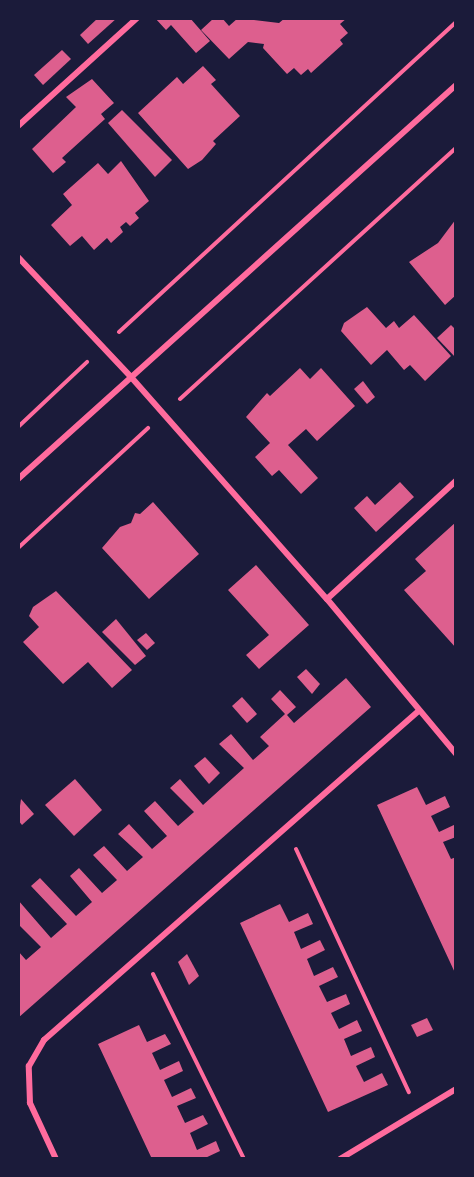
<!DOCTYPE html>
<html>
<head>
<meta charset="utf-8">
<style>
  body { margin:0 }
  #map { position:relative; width:474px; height:1177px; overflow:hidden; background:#1b1b3a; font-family:Arial,sans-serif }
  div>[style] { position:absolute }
  .building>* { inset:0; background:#dd5f8e }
  .path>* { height:4px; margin:-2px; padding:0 2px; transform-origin:2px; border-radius:2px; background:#ff6b9d }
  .minor>* { height:6px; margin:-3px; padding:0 3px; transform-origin:3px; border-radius:3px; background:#ff6b9d }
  span { translate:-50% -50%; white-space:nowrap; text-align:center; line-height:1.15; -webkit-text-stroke:5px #1b1b3a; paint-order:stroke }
  .frame { position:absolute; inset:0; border:20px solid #1b1b3a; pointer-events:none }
</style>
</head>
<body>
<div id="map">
  <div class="building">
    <div style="clip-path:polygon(98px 18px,117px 18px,88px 44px,80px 35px)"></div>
    <div style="clip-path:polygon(155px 18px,190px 18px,210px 41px,196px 53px,171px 25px,166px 30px)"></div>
    <div style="clip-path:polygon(214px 18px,222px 18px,229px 26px,238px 18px,279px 23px,285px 18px,347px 18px,340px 24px,348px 33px,340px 40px,343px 44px,311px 73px,308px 69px,301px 75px,294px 68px,287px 74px,263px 48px,264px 44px,248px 42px,229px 59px,201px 30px)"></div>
    <div style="clip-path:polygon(62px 50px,71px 59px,43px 85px,34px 75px)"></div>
    <div style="clip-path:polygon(203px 66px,216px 80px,211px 84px,240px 116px,213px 141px,216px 144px,202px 160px,188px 169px,138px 113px,177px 77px,183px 84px)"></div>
    <div style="clip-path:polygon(92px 79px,114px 103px,101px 114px,105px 119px,62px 158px,66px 162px,53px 173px,32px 149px,76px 107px,66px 97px)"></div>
    <div style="clip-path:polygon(122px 110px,172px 160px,155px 177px,108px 123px)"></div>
    <div style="clip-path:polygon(121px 161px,149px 201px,135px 213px,139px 218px,130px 226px,126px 222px,120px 227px,123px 232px,111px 243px,107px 238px,94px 250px,82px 236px,70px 246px,51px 225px,72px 205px,63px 194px,98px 163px,108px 174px)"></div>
    <div style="clip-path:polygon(456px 219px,456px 295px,445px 305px,409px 262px,438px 243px)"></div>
    <div style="clip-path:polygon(367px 307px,386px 328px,394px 321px,399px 328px,414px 315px,451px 356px,425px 381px,410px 365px,404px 370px,387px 350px,371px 365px,341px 331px,344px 323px)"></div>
    <div style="clip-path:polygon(451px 325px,456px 330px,456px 358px,437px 338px)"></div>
    <div style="clip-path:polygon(300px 368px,310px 379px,321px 368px,355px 406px,317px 441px,306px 429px,288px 445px,318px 478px,301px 494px,279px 470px,272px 476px,255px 457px,270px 443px,246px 417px,267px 393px,270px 396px)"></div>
    <div style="clip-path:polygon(363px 381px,375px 397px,367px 404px,354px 389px)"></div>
    <div style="clip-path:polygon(400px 482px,414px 497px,376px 532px,354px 508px,367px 496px,375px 505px)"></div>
    <div style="clip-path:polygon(153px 502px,199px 554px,149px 599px,102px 548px,120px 527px,131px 523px,135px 513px,140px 514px)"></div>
    <div style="clip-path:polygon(456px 522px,456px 648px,404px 590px,426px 571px,415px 559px)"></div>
    <div style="clip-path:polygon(256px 565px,309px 625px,259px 669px,246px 655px,269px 635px,228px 590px)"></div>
    <div style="clip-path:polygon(56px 591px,132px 670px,112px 688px,88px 662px,63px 684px,23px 642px,39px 627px,29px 616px,33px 607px)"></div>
    <div style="clip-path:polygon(116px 619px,146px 656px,135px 665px,102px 632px)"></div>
    <div style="clip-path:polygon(146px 633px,155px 643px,147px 650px,137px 640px)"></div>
    <div style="clip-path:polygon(306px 669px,320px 684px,312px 694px,297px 677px)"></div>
    <div style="clip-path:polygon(346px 678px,371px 707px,18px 1018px,18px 951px,26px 960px,41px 947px,18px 924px,18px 900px,51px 938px,67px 924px,31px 886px,40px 878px,76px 916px,92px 902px,70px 876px,79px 868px,102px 893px,117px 880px,93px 855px,104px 846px,127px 871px,143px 857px,118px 834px,129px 824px,152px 849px,167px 836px,144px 811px,155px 801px,178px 826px,194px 812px,170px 788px,180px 779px,203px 805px,244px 768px,219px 744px,231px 734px,253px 760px,269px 746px,260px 737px,285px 714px,271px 699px,280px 690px,296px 707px,287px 715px,294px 723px)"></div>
    <div style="clip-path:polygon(242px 697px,257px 714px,247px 723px,232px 706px)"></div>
    <div style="clip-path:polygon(205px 757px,220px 773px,209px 784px,194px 766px)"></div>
    <div style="clip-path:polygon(75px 779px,102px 810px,74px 836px,45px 805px)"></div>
    <div style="clip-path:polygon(417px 787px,426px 805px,445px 796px,450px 807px,431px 816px,439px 832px,456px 824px,456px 837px,443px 842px,451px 859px,456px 857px,456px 975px,377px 805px)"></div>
    <div style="clip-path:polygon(21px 799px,34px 814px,22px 825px,18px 820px)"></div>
    <div style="clip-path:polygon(280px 904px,289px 922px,308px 913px,313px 924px,294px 932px,301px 949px,320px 940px,325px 950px,307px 959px,314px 976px,333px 967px,338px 977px,319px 986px,327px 1002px,346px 994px,350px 1004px,331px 1013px,339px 1029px,357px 1020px,362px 1031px,344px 1039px,351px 1056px,371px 1047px,375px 1057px,356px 1066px,364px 1082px,382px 1073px,388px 1085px,328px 1112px,240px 923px)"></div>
    <div style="clip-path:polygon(187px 954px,199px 976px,189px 985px,178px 962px)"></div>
    <div style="clip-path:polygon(427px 1018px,433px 1030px,417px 1037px,411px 1025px)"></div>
    <div style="clip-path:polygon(139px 1025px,147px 1042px,165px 1034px,171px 1044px,152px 1053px,160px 1070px,179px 1061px,183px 1071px,164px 1080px,172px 1097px,191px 1088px,196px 1098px,177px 1106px,185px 1123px,203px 1115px,208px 1124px,190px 1133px,197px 1150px,216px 1141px,220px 1151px,203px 1159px,152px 1159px,98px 1044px)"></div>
  </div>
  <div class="path">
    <div style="left:119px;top:332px;width:458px;rotate:-42.6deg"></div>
    <div style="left:180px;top:399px;width:373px;rotate:-42.3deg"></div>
    <div style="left:18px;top:427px;width:95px;rotate:-43.3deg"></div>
    <div style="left:18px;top:548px;width:177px;rotate:-42.7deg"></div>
    <div style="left:296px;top:849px;width:268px;rotate:65.1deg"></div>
    <div style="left:153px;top:974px;width:206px;rotate:63.8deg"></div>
  </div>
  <div class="minor">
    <div style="left:18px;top:126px;width:161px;rotate:-42.2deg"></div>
    <div style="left:18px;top:257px;width:165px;rotate:46.7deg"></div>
    <div style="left:131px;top:377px;width:296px;rotate:48.6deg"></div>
    <div style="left:327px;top:599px;width:202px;rotate:50.2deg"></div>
    <div style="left:18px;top:479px;width:589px;rotate:-41.97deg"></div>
    <div style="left:327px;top:599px;width:175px;rotate:-42.5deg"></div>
    <div style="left:56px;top:1159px;width:62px;rotate:-114.9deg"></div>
    <div style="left:30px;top:1103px;width:37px;rotate:-92deg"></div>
    <div style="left:29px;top:1066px;width:30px;rotate:-60deg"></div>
    <div style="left:44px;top:1040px;width:497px;rotate:-41.3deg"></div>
    <div style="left:340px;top:1159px;width:135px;rotate:-31.1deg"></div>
  </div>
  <div class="frame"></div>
</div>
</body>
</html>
